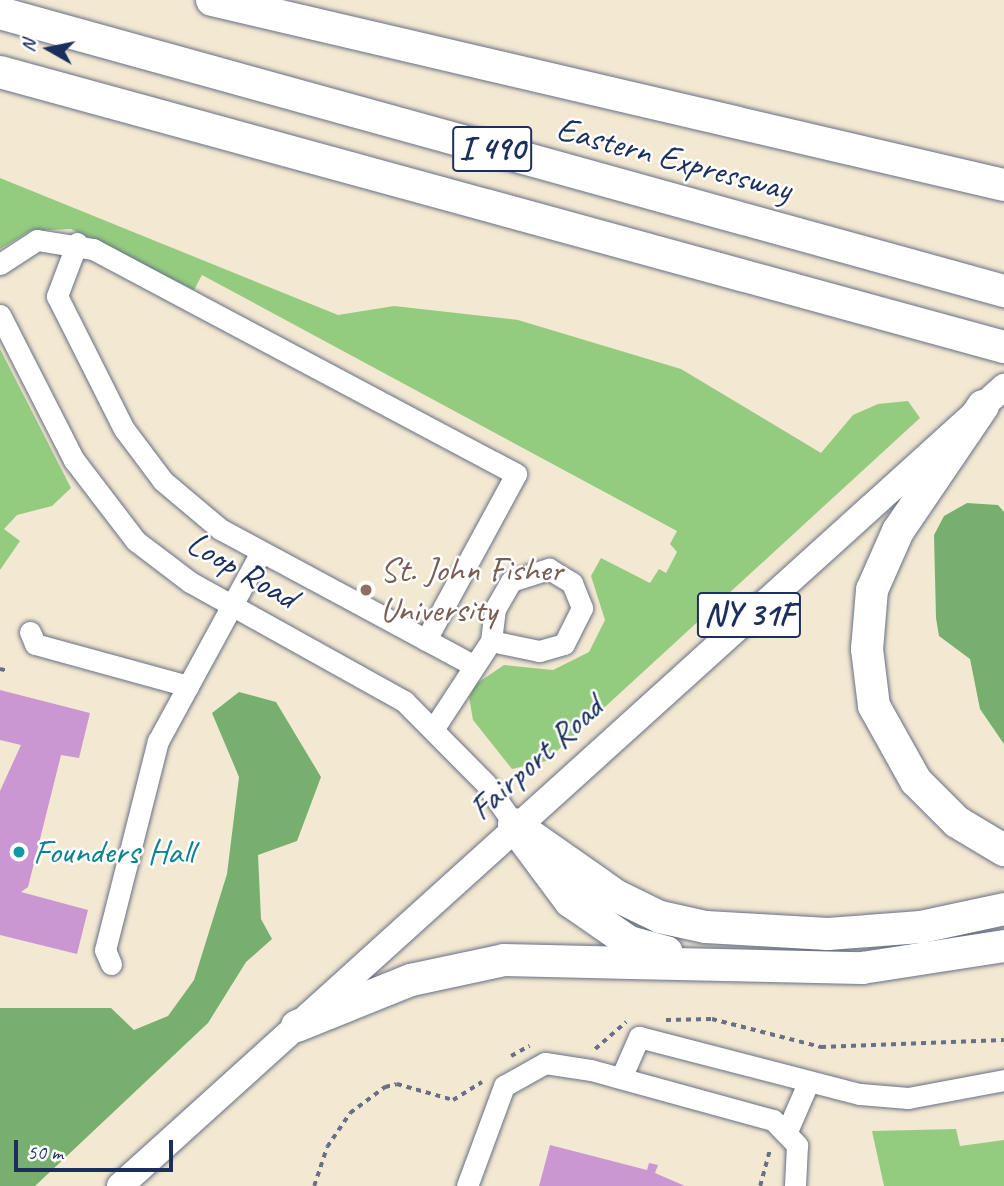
<!DOCTYPE html>
<html>
<head>
<meta charset="utf-8">
<style>
  body { margin:0 }
  #map { position:relative; width:1004px; height:1186px; overflow:hidden; background:#f3e8d1; font-family:Caveat,sans-serif }
  div>[style] { position:absolute }
  .green>* { inset:0; background:#94cc7f }
  .forest>* { inset:0; background:#77b06e }
  .building>* { inset:0; background:#ca97d3 }
  .path>* { height:3.5px; margin-top:-1.75px; transform-origin:0; background:repeating-linear-gradient(90deg,#677086 0 5px,transparent 0 10px) }
  .roads { filter:drop-shadow(0 0 2px #677086) drop-shadow(0 0 2px #677086) }
  .minor>* { height:21px; margin:-10.5px; padding:0 10.5px; transform-origin:10.5px; border-radius:10.5px; background:#fff }
  .major>* { height:26px; margin:-13px; padding:0 13px; transform-origin:13px; border-radius:13px; background:#fff }
  .highway>* { height:32px; margin:-16px; padding:0 16px; transform-origin:16px; border-radius:16px; background:#fff }
  .dots>* { width:19px; height:19px; translate:-50% -50%; box-sizing:border-box; border:4px solid #fff; border-radius:50% }
  span { translate:-50% -50%; white-space:nowrap; text-align:center; line-height:1.15; -webkit-text-stroke:5px #fff; paint-order:stroke }
  .shield-label span { padding:2px 5px; background:#fff; border:2px solid; border-radius:5px; -webkit-text-stroke-width:0 }
  .shield-label { font-size:33px; color:#1b2f5e; font-weight:700 }
  .street-label { font-size:35px; color:#1b2f5e }
  .education-label { font-size:35px; color:#785e54 }
  .left { translate:0 -50%; text-align:left }
  .culture-label { font-size:35px; color:#0d838f }
  .north { position:absolute; left:14px; top:14px; width:70px; height:70px; -webkit-text-stroke:5px #fff; paint-order:stroke; rotate:279deg; font-size:19px; font-weight:700; line-height:28px; text-align:center; color:#1b2f5e }
  .north::after { content:''; display:block; margin:auto; width:24px; height:32px; background:#1b2f5e; clip-path:polygon(50% 0,100% 100%,50% 72%,0 100%) }
  .scale { position:absolute; left:14px; top:1140px; width:159px; height:32px; box-sizing:border-box; border:4px solid #1b2f5e; border-top:0; padding-left:9px; font-size:21px; line-height:24px; white-space:nowrap; color:#1b2f5e; -webkit-text-stroke:5px #fff; paint-order:stroke }
</style>
</head>
<body>
<div id="map">
  <div class="green">
    <div style="clip-path:polygon(0 178px,338px 315px,394px 306px,518px 320px,681px 369px,821px 453px,853px 415px,878px 404px,908px 401px,920px 418px,546px 761px,512px 769px,473px 720px,469px 697px,476px 684px,504px 665px,553px 670px,589px 652px,605px 620px,591px 576px,601px 558px,650px 583px,659px 569px,666px 573px,677px 552px,670px 544px,677px 531px,202px 275px,194px 290px,71px 229px,30px 231px,0 249px)"></div>
    <div style="clip-path:polygon(0 349px,71px 488px,52px 506px,17px 515px,4px 529px,20px 541px,0 570px)"></div>
    <div style="clip-path:polygon(956px 1129px,960px 1146px,1004px 1140px,1004px 1186px,884px 1186px,872px 1131px)"></div>
  </div>
  <div class="forest">
    <div style="clip-path:polygon(967px 503px,998px 505px,1004px 512px,1004px 744px,980px 709px,970px 659px,939px 636px,936px 618px,934px 535px,944px 516px)"></div>
    <div style="clip-path:polygon(239px 692px,276px 702px,321px 777px,297px 841px,258px 855px,261px 919px,272px 939px,246px 962px,208px 1023px,35px 1186px,0 1186px,0 1008px,111px 1008px,134px 1030px,168px 1016px,194px 980px,227px 874px,239px 777px,212px 713px)"></div>
  </div>
  <div class="building">
    <div style="clip-path:polygon(0 690px,90px 713px,79px 758px,61px 755px,28px 887px,21px 892px,88px 910px,77px 954px,0 935px,0 791px,21px 745px,0 740px)"></div>
    <div style="clip-path:polygon(550px 1145px,647px 1170px,649px 1163px,658px 1165px,655px 1173px,685px 1186px,539px 1186px)"></div>
  </div>
  <div class="path">
    <div style="left:0;top:669px;width:8px;rotate:14deg"></div>
    <div style="left:666px;top:1020px;width:46px;rotate:-1.2deg"></div>
    <div style="left:712px;top:1019px;width:113px;rotate:14.4deg"></div>
    <div style="left:821px;top:1047px;width:183px;rotate:-2.2deg"></div>
    <div style="left:595px;top:1049px;width:41px;rotate:-41.1deg"></div>
    <div style="left:511px;top:1056px;width:21px;rotate:-29deg"></div>
    <div style="left:314px;top:1186px;width:41px;rotate:-71.6deg"></div>
    <div style="left:327px;top:1147px;width:41px;rotate:-55.9deg"></div>
    <div style="left:350px;top:1113px;width:44px;rotate:-36.6deg"></div>
    <div style="left:385px;top:1087px;width:12px;rotate:-14deg"></div>
    <div style="left:397px;top:1084px;width:58px;rotate:15.9deg"></div>
    <div style="left:453px;top:1100px;width:34px;rotate:-32deg"></div>
    <div style="left:760px;top:1186px;width:39px;rotate:-75deg"></div>
  </div>
  <div class="roads">
    <div class="minor">
      <div style="left:77px;top:243px;width:57px;rotate:110.7deg"></div>
      <div style="left:57px;top:296px;width:149px;rotate:63.3deg"></div>
      <div style="left:124px;top:429px;width:65px;rotate:53.1deg"></div>
      <div style="left:163px;top:481px;width:75px;rotate:40.1deg"></div>
      <div style="left:220px;top:529px;width:285px;rotate:28.3deg"></div>
      <div style="left:0;top:264px;width:44px;rotate:-33deg"></div>
      <div style="left:37px;top:240px;width:57px;rotate:9.1deg"></div>
      <div style="left:93px;top:249px;width:479px;rotate:28deg"></div>
      <div style="left:516px;top:474px;width:189px;rotate:118.5deg"></div>
      <div style="left:0;top:315px;width:163px;rotate:63deg"></div>
      <div style="left:74px;top:460px;width:102px;rotate:52.6deg"></div>
      <div style="left:136px;top:541px;width:68px;rotate:37.2deg"></div>
      <div style="left:190px;top:582px;width:245px;rotate:29.1deg"></div>
      <div style="left:404px;top:701px;width:117px;rotate:45.3deg"></div>
      <div style="left:486px;top:784px;width:49px;rotate:55deg"></div>
      <div style="left:30px;top:632px;width:13px;rotate:67deg"></div>
      <div style="left:35px;top:644px;width:159px;rotate:15.4deg"></div>
      <div style="left:434px;top:728px;width:104px;rotate:-56.8deg"></div>
      <div style="left:491px;top:641px;width:32px;rotate:-83deg"></div>
      <div style="left:495px;top:609px;width:32px;rotate:-60deg"></div>
      <div style="left:511px;top:581px;width:40px;rotate:-18deg"></div>
      <div style="left:549px;top:569px;width:27px;rotate:31deg"></div>
      <div style="left:572px;top:583px;width:27px;rotate:68deg"></div>
      <div style="left:582px;top:608px;width:40px;rotate:116.6deg"></div>
      <div style="left:564px;top:644px;width:26px;rotate:164deg"></div>
      <div style="left:539px;top:651px;width:49px;rotate:-168.2deg"></div>
      <div style="left:111px;top:964px;width:15px;rotate:-113deg"></div>
      <div style="left:105px;top:950px;width:216px;rotate:-75.8deg"></div>
      <div style="left:158px;top:741px;width:215px;rotate:-61.4deg"></div>
      <div style="left:621px;top:1078px;width:45px;rotate:-66.3deg"></div>
      <div style="left:639px;top:1037px;width:228px;rotate:14.5deg"></div>
      <div style="left:860px;top:1094px;width:48px;rotate:4.8deg"></div>
      <div style="left:908px;top:1098px;width:98px;rotate:-10.6deg"></div>
      <div style="left:788px;top:1129px;width:50px;rotate:-66.5deg"></div>
      <div style="left:467px;top:1186px;width:107px;rotate:-69.7deg"></div>
      <div style="left:504px;top:1086px;width:47px;rotate:-29.3deg"></div>
      <div style="left:545px;top:1063px;width:47px;rotate:8.7deg"></div>
      <div style="left:591px;top:1070px;width:189px;rotate:15.4deg"></div>
      <div style="left:773px;top:1120px;width:35px;rotate:46deg"></div>
      <div style="left:797px;top:1145px;width:41px;rotate:92.8deg"></div>
    </div>
    <div class="major">
      <div style="left:120px;top:1186px;width:1192px;rotate:-42.11deg"></div>
    </div>
    <div class="highway">
      <div style="left:212px;top:0;width:813px;rotate:13.15deg"></div>
      <div style="left:0;top:13px;width:1042px;rotate:15.48deg"></div>
      <div style="left:0;top:72px;width:1041px;rotate:15.32deg"></div>
      <div style="left:983px;top:406px;width:151px;rotate:124.2deg"></div>
      <div style="left:898px;top:531px;width:64px;rotate:113.8deg"></div>
      <div style="left:872px;top:590px;width:59px;rotate:94.8deg"></div>
      <div style="left:867px;top:649px;width:57px;rotate:83deg"></div>
      <div style="left:874px;top:706px;width:86px;rotate:60.8deg"></div>
      <div style="left:916px;top:781px;width:58px;rotate:45deg"></div>
      <div style="left:957px;top:822px;width:55px;rotate:30.8deg"></div>
      <div style="left:514px;top:824px;width:123px;rotate:35.1deg"></div>
      <div style="left:615px;top:895px;width:50px;rotate:26.1deg"></div>
      <div style="left:660px;top:917px;width:47px;rotate:12.3deg"></div>
      <div style="left:706px;top:927px;width:122px;rotate:3.3deg"></div>
      <div style="left:828px;top:934px;width:93px;rotate:-4.3deg"></div>
      <div style="left:921px;top:927px;width:85px;rotate:-12.2deg"></div>
      <div style="left:523px;top:838px;width:79px;rotate:53.3deg"></div>
      <div style="left:570px;top:901px;width:72px;rotate:34.8deg"></div>
      <div style="left:629px;top:942px;width:39px;rotate:15deg"></div>
      <div style="left:297px;top:1026px;width:123px;rotate:-22deg"></div>
      <div style="left:411px;top:980px;width:95px;rotate:-12.1deg"></div>
      <div style="left:504px;top:960px;width:358px;rotate:1.3deg"></div>
      <div style="left:862px;top:968px;width:144px;rotate:-8.8deg"></div>
    </div>
  </div>
  <div class="dots">
    <div style="left:366px;top:590px;background:#8d6e63"></div>
    <div style="left:19px;top:852px;background:#0f9aa8"></div>
  </div>
  <div class="shield-label">
    <span style="left:492px;top:149px">I 490</span>
    <span style="left:749px;top:615px">NY 31F</span>
  </div>
  <div class="street-label">
    <span style="left:674px;top:159px;rotate:15deg">Eastern Expressway</span>
    <span style="left:242px;top:570px;rotate:30deg">Loop Road</span>
    <span style="left:536px;top:758px;rotate:-42deg">Fairport Road</span>
  </div>
  <div class="education-label">
    <span class="left" style="left:380px;top:590px">St. John Fisher<br>University</span>
  </div>
  <div class="culture-label">
    <span class="left" style="left:33px;top:852px">Founders Hall</span>
  </div>
  <div class="north">N</div>
  <div class="scale">50 m</div>
</div>
</body>
</html>
